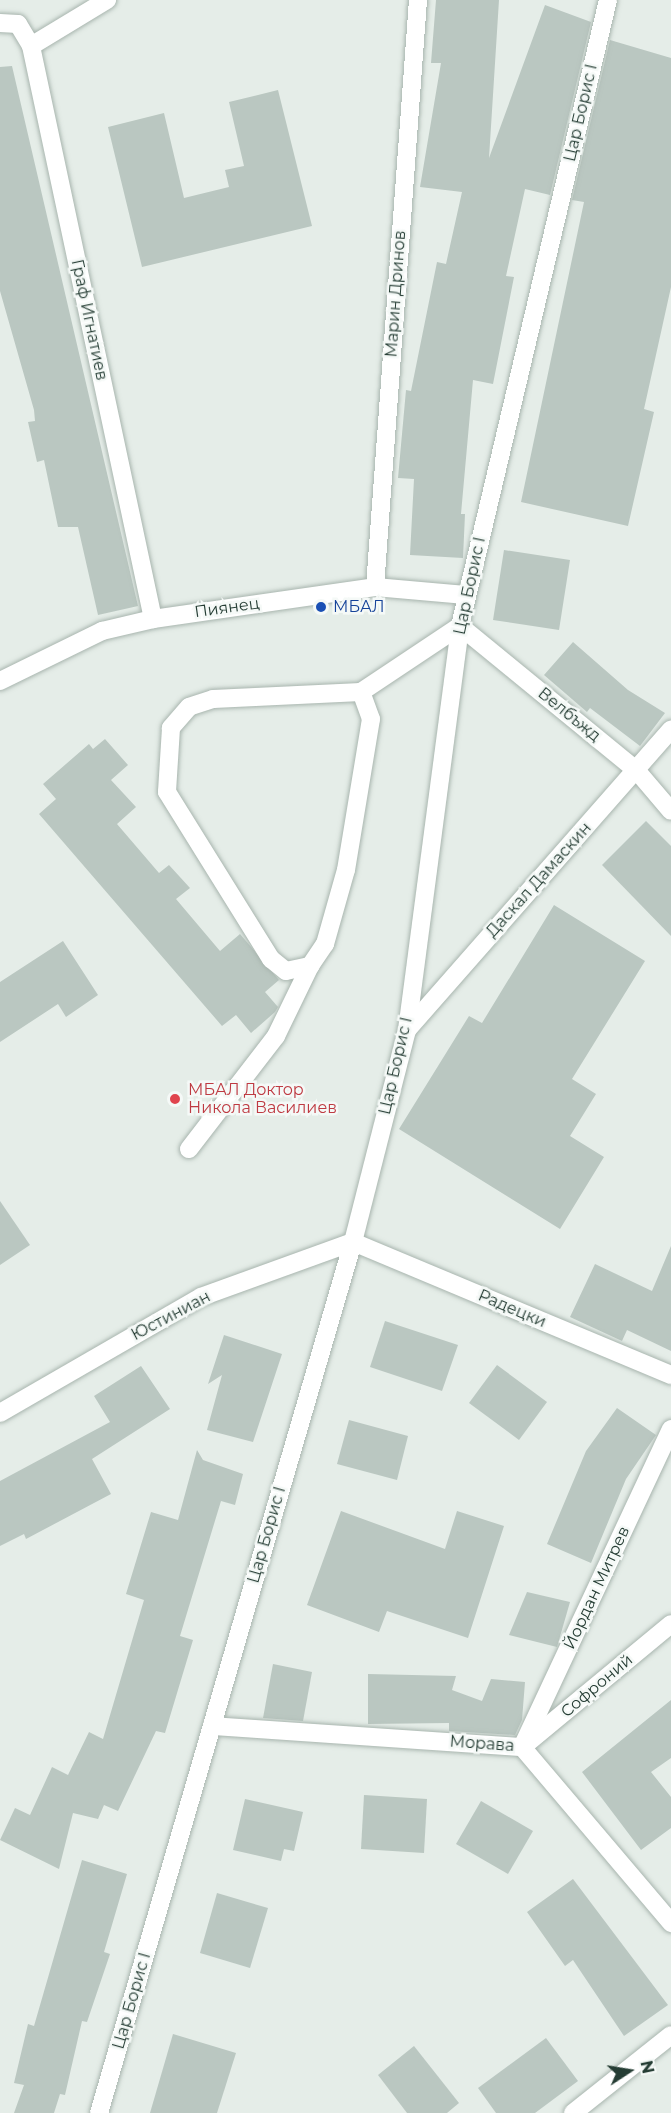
<!DOCTYPE html>
<html>
<head>
<meta charset="utf-8">
<style>
  body { margin:0 }
  #map { position:relative; width:671px; height:2113px; overflow:hidden; background:#e5ede8; font-family:Montserrat,sans-serif }
  div>[style] { position:absolute }
  .building>* { inset:0; background:#bac7c1 }
  .roads { filter:drop-shadow(0 0 2px #a8b5ae) drop-shadow(0 0 2px #a8b5ae) }
  .minor>* { height:18px; margin:-9px; padding:0 9px; transform-origin:9px; border-radius:9px; background:#fff }
  .dots>* { width:16px; height:16px; translate:-50% -50%; box-sizing:border-box; border:3px solid #f5f9f7; border-radius:50% }
  span { translate:-50% -50%; white-space:nowrap; text-align:center; line-height:1.15; -webkit-text-stroke:5px #f5f9f7; paint-order:stroke }
  .street-label { font-size:16px; color:#253d34 }
  .transit-label { font-size:16px; color:#164399 }
  .left { translate:0 -50%; text-align:left }
  .health-label { font-size:16px; color:#be3a42 }
  .north { position:absolute; left:599px; top:2041px; width:60px; height:60px; -webkit-text-stroke:4px #f5f9f7; paint-order:stroke; rotate:78deg; font-size:16px; font-weight:700; line-height:24px; text-align:center; color:#253d34 }
  .north::after { content:''; display:block; margin:auto; width:21px; height:27px; background:#253d34; clip-path:polygon(50% 0,100% 100%,50% 72%,0 100%) }
</style>
</head>
<body>
<div id="map">
  <div class="building">
    <div style="clip-path:polygon(436px 0,499px 0,489px 158px,545px 5px,591px 22px,550px 195px,525px 189px,506px 276px,514px 277px,493px 384px,473px 380px,461px 514px,465px 514px,463px 558px,410px 555px,414px 479px,398px 478px,406px 390px,411px 391px,437px 262px,446px 264px,462px 192px,420px 187px,441px 63px,431px 63px)"></div>
    <div style="clip-path:polygon(610px 40px,671px 58px,671px 287px,644px 409px,654px 412px,628px 526px,521px 502px,584px 202px,572px 200px)"></div>
    <div style="clip-path:polygon(12px 66px,138px 606px,98px 615px,78px 527px,58px 527px,44px 460px,37px 462px,28px 422px,35px 421px,34px 410px,0 291px,0 67px)"></div>
    <div style="clip-path:polygon(278px 90px,312px 226px,142px 267px,108px 127px,164px 113px,184px 198px,229px 187px,225px 170px,244px 166px,229px 102px)"></div>
    <div style="clip-path:polygon(504px 550px,570px 560px,559px 630px,493px 620px)"></div>
    <div style="clip-path:polygon(573px 642px,628px 690px,665px 713px,640px 746px,590px 708px,587px 712px,544px 675px)"></div>
    <div style="clip-path:polygon(105px 739px,128px 765px,111px 780px,136px 807px,117px 824px,159px 873px,169px 865px,190px 888px,176px 899px,220px 951px,240px 934px,279px 980px,265px 992px,278px 1007px,275px 1012px,251px 1033px,236px 1015px,222px 1026px,39px 814px,56px 799px,43px 784px,89px 744px,93px 749px)"></div>
    <div style="clip-path:polygon(646px 821px,671px 846px,671px 936px,602px 865px)"></div>
    <div style="clip-path:polygon(554px 905px,645px 961px,572px 1079px,596px 1094px,570px 1136px,604px 1157px,560px 1229px,399px 1129px,469px 1016px,482px 1023px)"></div>
    <div style="clip-path:polygon(63px 941px,98px 995px,66px 1017px,58px 1004px,0 1042px,0 982px)"></div>
    <div style="clip-path:polygon(0 1201px,30px 1245px,0 1265px)"></div>
    <div style="clip-path:polygon(671px 1246px,671px 1351px,627px 1330px,622px 1341px,570px 1317px,595px 1264px,652px 1291px)"></div>
    <div style="clip-path:polygon(385px 1321px,458px 1345px,442px 1391px,370px 1367px)"></div>
    <div style="clip-path:polygon(224px 1335px,282px 1354px,253px 1442px,207px 1430px,222px 1375px,208px 1384px)"></div>
    <div style="clip-path:polygon(497px 1365px,547px 1402px,519px 1440px,469px 1403px)"></div>
    <div style="clip-path:polygon(141px 1366px,170px 1409px,92px 1459px,111px 1494px,26px 1539px,24px 1534px,0 1546px,0 1481px,110px 1422px,94px 1396px)"></div>
    <div style="clip-path:polygon(617px 1408px,656px 1435px,626px 1479px,591px 1563px,547px 1544px,586px 1451px)"></div>
    <div style="clip-path:polygon(349px 1420px,408px 1436px,397px 1480px,337px 1464px)"></div>
    <div style="clip-path:polygon(197px 1450px,203px 1460px,243px 1474px,235px 1505px,221px 1501px,180px 1636px,193px 1640px,165px 1733px,156px 1731px,118px 1811px,104px 1805px,98px 1819px,73px 1813px,59px 1869px,0 1840px,15px 1808px,30px 1815px,52px 1767px,68px 1775px,89px 1732px,103px 1739px,144px 1600px,126px 1594px,151px 1512px,178px 1520px)"></div>
    <div style="clip-path:polygon(341px 1511px,445px 1549px,457px 1511px,504px 1526px,468px 1638px,387px 1611px,379px 1632px,307px 1605px)"></div>
    <div style="clip-path:polygon(527px 1592px,570px 1602px,557px 1647px,509px 1635px)"></div>
    <div style="clip-path:polygon(273px 1664px,312px 1672px,303px 1721px,263px 1718px)"></div>
    <div style="clip-path:polygon(368px 1674px,456px 1676px,452px 1690px,482px 1701px,491px 1679px,525px 1682px,522px 1720px,515px 1735px,449px 1731px,449px 1723px,368px 1724px)"></div>
    <div style="clip-path:polygon(671px 1700px,671px 1758px,651px 1772px,671px 1797px,671px 1828px,641px 1850px,582px 1772px)"></div>
    <div style="clip-path:polygon(364px 1795px,427px 1799px,424px 1853px,361px 1849px)"></div>
    <div style="clip-path:polygon(245px 1799px,303px 1812px,294px 1851px,284px 1849px,281px 1861px,233px 1850px)"></div>
    <div style="clip-path:polygon(481px 1801px,533px 1831px,508px 1874px,456px 1844px)"></div>
    <div style="clip-path:polygon(82px 1860px,127px 1874px,104px 1952px,110px 1954px,87px 2022px,82px 2021px,65px 2095px,60px 2094px,54px 2113px,14px 2113px,24px 2085px,14px 2083px,28px 2024px,34px 2026px)"></div>
    <div style="clip-path:polygon(573px 1879px,668px 2005px,624px 2036px,573px 1960px,565px 1966px,527px 1912px)"></div>
    <div style="clip-path:polygon(217px 1893px,268px 1908px,250px 1968px,200px 1953px)"></div>
    <div style="clip-path:polygon(173px 2034px,236px 2053px,217px 2113px,150px 2113px)"></div>
    <div style="clip-path:polygon(546px 2038px,578px 2081px,535px 2113px,496px 2113px,478px 2088px)"></div>
    <div style="clip-path:polygon(414px 2046px,459px 2103px,447px 2113px,407px 2113px,378px 2075px)"></div>
  </div>
  <div class="roads">
    <div class="minor">
      <div style="left:0;top:23px;width:18px;rotate:3deg"></div>
      <div style="left:18px;top:24px;width:26px;rotate:59deg"></div>
      <div style="left:31px;top:46px;width:586px;rotate:77.98deg"></div>
      <div style="left:31px;top:46px;width:89px;rotate:-31.2deg"></div>
      <div style="left:375px;top:587px;width:589px;rotate:-85.81deg"></div>
      <div style="left:460px;top:626px;width:229px;rotate:39.3deg"></div>
      <div style="left:637px;top:771px;width:52px;rotate:49.6deg"></div>
      <div style="left:0;top:681px;width:114px;rotate:-26.1deg"></div>
      <div style="left:102px;top:631px;width:52px;rotate:-13.2deg"></div>
      <div style="left:153px;top:619px;width:224px;rotate:-8.2deg"></div>
      <div style="left:375px;top:587px;width:91px;rotate:5deg"></div>
      <div style="left:361px;top:692px;width:148px;rotate:177.3deg"></div>
      <div style="left:213px;top:699px;width:25px;rotate:162deg"></div>
      <div style="left:189px;top:707px;width:28px;rotate:131deg"></div>
      <div style="left:171px;top:728px;width:64px;rotate:93.6deg"></div>
      <div style="left:167px;top:792px;width:197px;rotate:58.1deg"></div>
      <div style="left:271px;top:959px;width:19px;rotate:39deg"></div>
      <div style="left:286px;top:971px;width:25px;rotate:-12deg"></div>
      <div style="left:310px;top:966px;width:27px;rotate:-56deg"></div>
      <div style="left:325px;top:944px;width:77px;rotate:-74.2deg"></div>
      <div style="left:346px;top:870px;width:153px;rotate:-80.6deg"></div>
      <div style="left:371px;top:719px;width:29px;rotate:-110deg"></div>
      <div style="left:361px;top:692px;width:119px;rotate:-33.7deg"></div>
      <div style="left:407px;top:1030px;width:400px;rotate:-48.7deg"></div>
      <div style="left:189px;top:1149px;width:143px;rotate:-52.4deg"></div>
      <div style="left:276px;top:1036px;width:78px;rotate:-64.1deg"></div>
      <div style="left:0;top:1413px;width:232px;rotate:-30deg"></div>
      <div style="left:201px;top:1297px;width:162px;rotate:-19.9deg"></div>
      <div style="left:353px;top:1242px;width:345px;rotate:22.7deg"></div>
      <div style="left:212px;top:1726px;width:311px;rotate:3.9deg"></div>
      <div style="left:522px;top:1747px;width:231px;rotate:49.7deg"></div>
      <div style="left:526px;top:1744px;width:188px;rotate:-39.6deg"></div>
      <div style="left:522px;top:1747px;width:351px;rotate:-64.9deg"></div>
      <div style="left:99px;top:2113px;width:907px;rotate:-73.74deg"></div>
      <div style="left:353px;top:1242px;width:219px;rotate:-75.7deg"></div>
      <div style="left:407px;top:1030px;width:407px;rotate:-82.5deg"></div>
      <div style="left:460px;top:626px;width:643px;rotate:-76.7deg"></div>
      <div style="left:573px;top:2113px;width:125px;rotate:-38.5deg"></div>
    </div>
  </div>
  <div class="dots">
    <div style="left:321px;top:607px;background:#1a4fb4"></div>
    <div style="left:175px;top:1099px;background:#e0444e"></div>
  </div>
  <div class="street-label">
    <span style="left:581px;top:113px;rotate:-77deg">Цар Борис I</span>
    <span style="left:396px;top:294px;rotate:-86deg">Марин Дринов</span>
    <span style="left:89px;top:320px;rotate:78deg">Граф Игнатиев</span>
    <span style="left:470px;top:586px;rotate:-78deg">Цар Борис I</span>
    <span style="left:227px;top:608px;rotate:-8deg">Пиянец</span>
    <span style="left:569px;top:715px;rotate:39deg">Велбъжд</span>
    <span style="left:539px;top:880px;rotate:-48deg">Даскал Дамаскин</span>
    <span style="left:396px;top:1066px;rotate:-77deg">Цар Борис I</span>
    <span style="left:512px;top:1309px;rotate:23deg">Радецки</span>
    <span style="left:171px;top:1316px;rotate:-28deg">Юстиниан</span>
    <span style="left:267px;top:1535px;rotate:-74deg">Цар Борис I</span>
    <span style="left:597px;top:1588px;rotate:-65deg">Йордан Митрев</span>
    <span style="left:597px;top:1686px;rotate:-40deg">Софроний</span>
    <span style="left:482px;top:1744px;rotate:4deg">Морава</span>
    <span style="left:132px;top:2001px;rotate:-74deg">Цар Борис I</span>
  </div>
  <div class="transit-label">
    <span class="left" style="left:333px;top:607px">МБАЛ</span>
  </div>
  <div class="health-label">
    <span class="left" style="left:188px;top:1099px">МБАЛ Доктор<br>Никола Василиев</span>
  </div>
  <div class="north">N</div>
</div>
</body>
</html>
